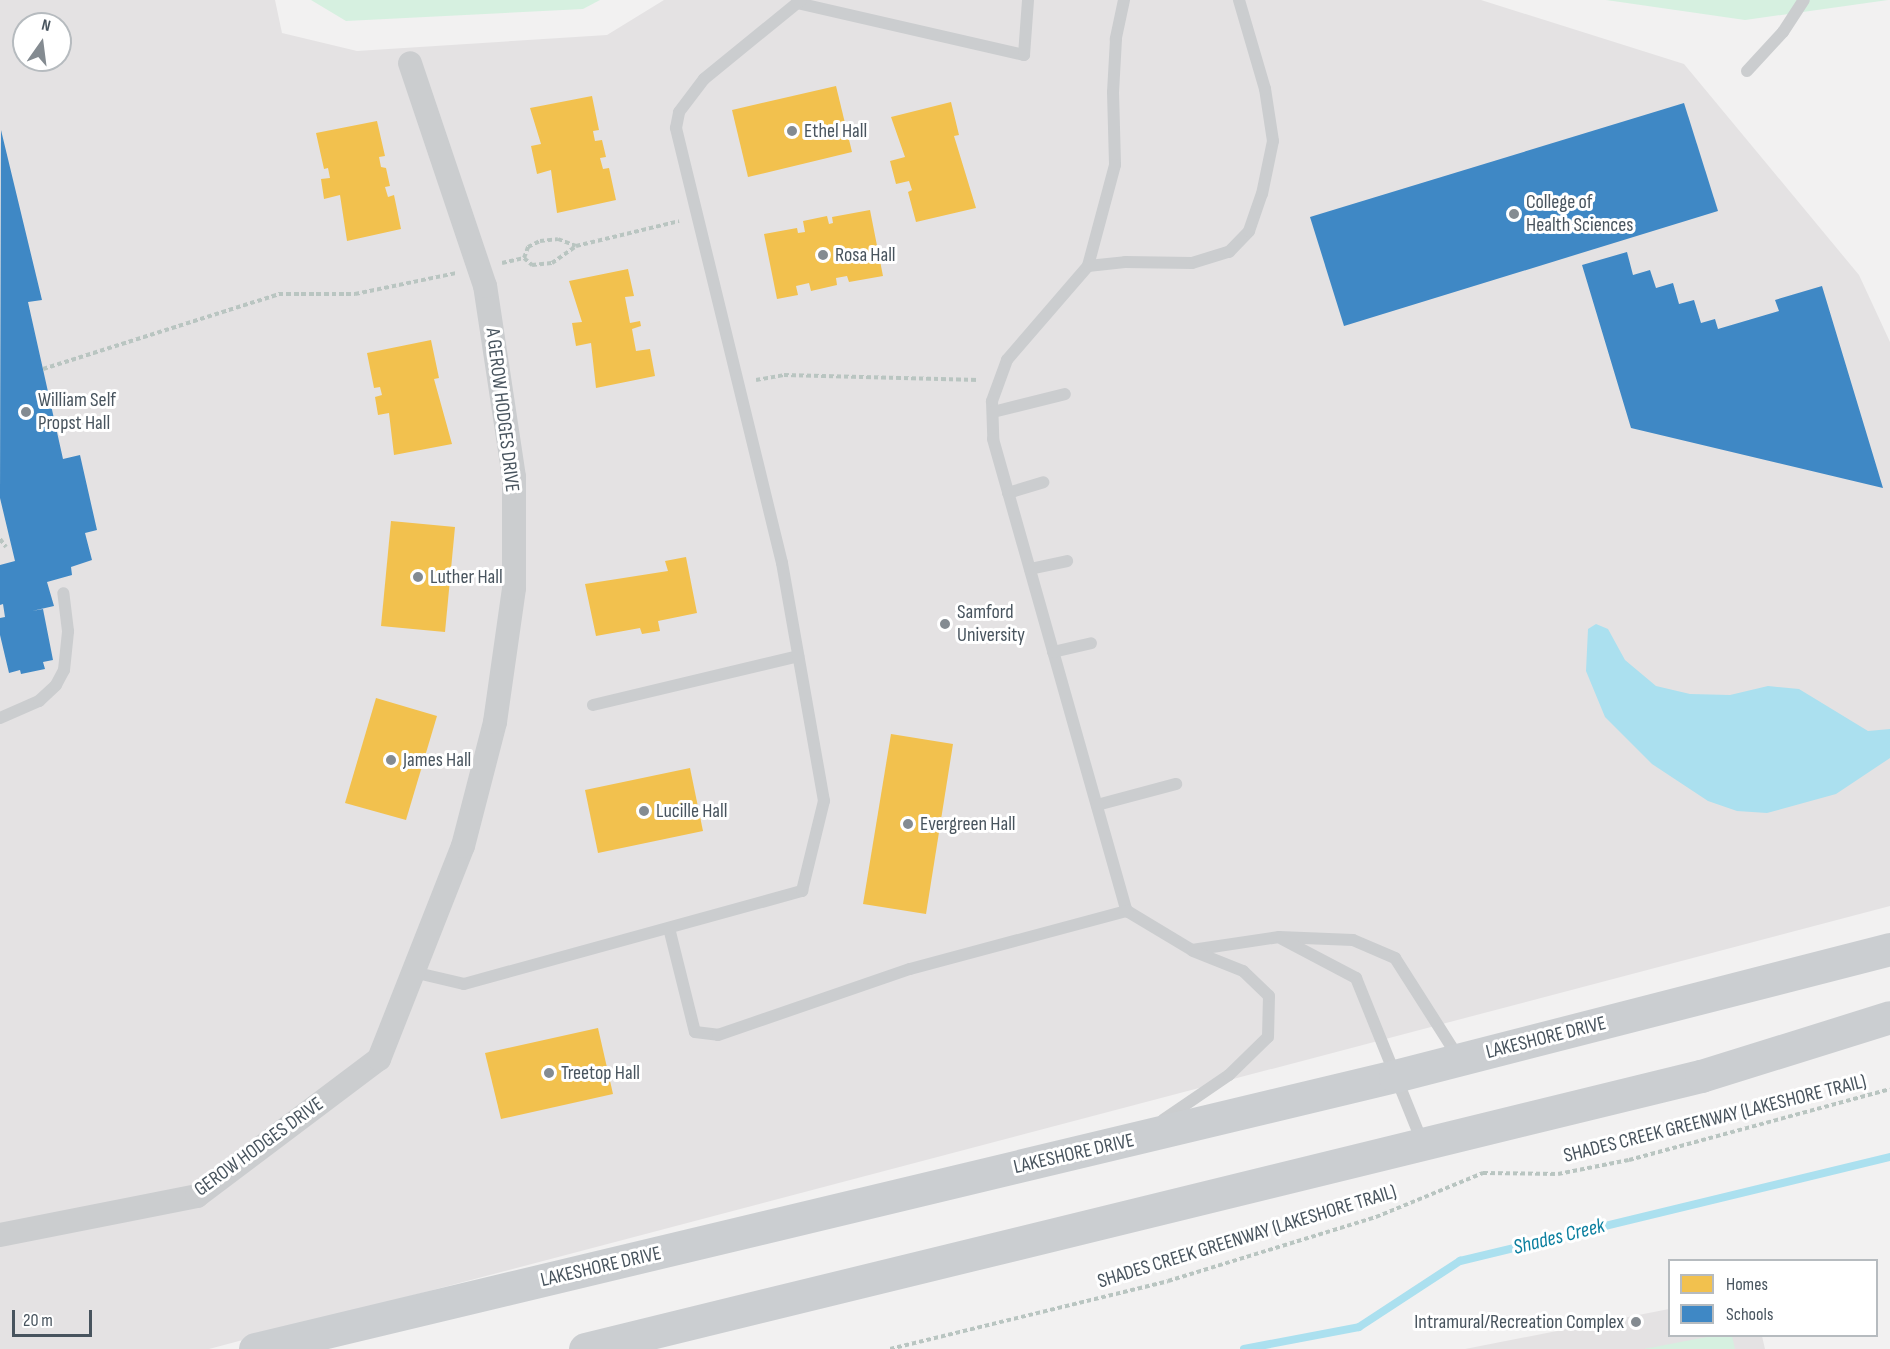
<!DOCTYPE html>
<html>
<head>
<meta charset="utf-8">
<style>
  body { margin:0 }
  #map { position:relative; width:1890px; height:1349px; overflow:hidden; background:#f2f1f1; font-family:"Sofia Sans Condensed",sans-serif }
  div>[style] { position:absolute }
  .education>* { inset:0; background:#e4e2e3 }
  .green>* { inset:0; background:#d6f0e0 }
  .water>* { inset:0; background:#abe0ef }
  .homes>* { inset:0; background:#f2c14e }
  .schools>* { inset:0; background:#3f88c5 }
  .stream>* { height:8px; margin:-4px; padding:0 4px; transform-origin:4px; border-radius:4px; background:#abe0ef }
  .path>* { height:4px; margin-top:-2px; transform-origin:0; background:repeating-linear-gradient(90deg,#b9c5c1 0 4.5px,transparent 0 7.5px) }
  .service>* { height:12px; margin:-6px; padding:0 6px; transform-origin:6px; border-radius:6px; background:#cbcdcf }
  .minor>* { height:24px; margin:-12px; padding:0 12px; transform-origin:12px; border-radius:12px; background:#cbcdcf }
  .secondary>* { height:33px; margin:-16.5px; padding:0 16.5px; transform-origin:16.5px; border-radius:16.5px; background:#cbced1 }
  .dots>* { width:16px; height:16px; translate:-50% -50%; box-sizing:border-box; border:3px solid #fff; border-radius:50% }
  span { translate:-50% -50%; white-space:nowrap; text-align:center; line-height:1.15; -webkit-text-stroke:6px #fff; paint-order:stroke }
  .poi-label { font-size:20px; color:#48545e }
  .left { translate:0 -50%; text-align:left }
  .right { translate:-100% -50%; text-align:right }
  .street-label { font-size:20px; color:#48545e }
  .water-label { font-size:21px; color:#0b7f9f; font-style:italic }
  .legend { position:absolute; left:1668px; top:1259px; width:210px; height:78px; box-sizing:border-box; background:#fff; border:2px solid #b6bbbf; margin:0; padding:8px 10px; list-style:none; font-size:18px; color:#48545e }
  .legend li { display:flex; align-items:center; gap:12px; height:30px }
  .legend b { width:30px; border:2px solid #b6bbbf }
  .north { position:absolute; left:12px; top:12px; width:60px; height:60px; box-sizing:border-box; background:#fff; border:2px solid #b6bbbf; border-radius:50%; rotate:14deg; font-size:16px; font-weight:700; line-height:24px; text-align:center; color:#48545e }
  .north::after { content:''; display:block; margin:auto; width:21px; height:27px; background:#848b91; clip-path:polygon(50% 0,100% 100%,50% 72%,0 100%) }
  .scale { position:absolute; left:12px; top:1310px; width:80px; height:27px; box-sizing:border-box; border:3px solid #48545e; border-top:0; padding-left:8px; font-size:18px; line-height:21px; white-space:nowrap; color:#48545e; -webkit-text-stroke:4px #fff; paint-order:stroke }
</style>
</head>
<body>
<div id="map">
  <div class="education">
    <div style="clip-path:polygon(evenodd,0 0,275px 0,282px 33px,357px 51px,607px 35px,664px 0,1481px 0,1684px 64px,1859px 275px,1890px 342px,1890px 906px,209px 1349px,0 1349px,0 0,24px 24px,60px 24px,60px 60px,24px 60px,24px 24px)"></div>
    <div style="clip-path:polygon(1669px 1309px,1670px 1336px,1762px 1336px,1765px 1349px,1465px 1349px)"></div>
  </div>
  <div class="green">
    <div style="clip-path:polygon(311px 0,600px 0,583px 9px,346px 21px)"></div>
    <div style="clip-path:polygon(1606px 0,1888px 0,1745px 20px)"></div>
    <div style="clip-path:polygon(1712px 1336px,1732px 1336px,1735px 1349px,1644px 1349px)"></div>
  </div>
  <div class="water">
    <div style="clip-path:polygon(1596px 624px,1608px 629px,1625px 660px,1656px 686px,1690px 694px,1730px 695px,1768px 686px,1799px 689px,1868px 731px,1890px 729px,1890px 758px,1836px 794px,1767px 813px,1737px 811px,1708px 801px,1652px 764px,1605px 717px,1586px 671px,1588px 629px)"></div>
  </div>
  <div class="homes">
    <div style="clip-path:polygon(836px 86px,852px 152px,748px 177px,732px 110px)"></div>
    <div style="clip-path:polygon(592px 96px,599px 130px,593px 131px,595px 141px,602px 140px,606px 157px,600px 158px,603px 169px,609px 168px,616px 200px,557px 213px,551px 170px,537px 174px,531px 146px,541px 144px,530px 108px)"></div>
    <div style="clip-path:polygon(951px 102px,959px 135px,954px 136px,976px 208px,916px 222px,908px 192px,912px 190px,909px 181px,896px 184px,890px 161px,905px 157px,891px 117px)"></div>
    <div style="clip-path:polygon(377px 121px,385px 156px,379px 157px,381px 167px,386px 168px,390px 186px,385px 187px,388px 197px,394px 195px,401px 229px,347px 241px,340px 195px,324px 199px,321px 179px,330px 178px,328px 168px,324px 169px,316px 133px)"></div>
    <div style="clip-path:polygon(870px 210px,883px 276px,849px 282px,847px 276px,836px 278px,837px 285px,811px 291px,809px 283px,796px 286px,798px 295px,777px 299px,764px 234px,797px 228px,798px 233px,805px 232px,803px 221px,827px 216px,829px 224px,833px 223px,832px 217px)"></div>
    <div style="clip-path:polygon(628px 269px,634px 296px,625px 297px,630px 323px,640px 321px,641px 326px,632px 329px,636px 351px,650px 349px,655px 376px,596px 388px,591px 343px,576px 346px,572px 323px,582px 322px,569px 281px)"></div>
    <div style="clip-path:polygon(431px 340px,439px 378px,434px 379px,452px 444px,394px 455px,389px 413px,378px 415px,375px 397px,382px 395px,380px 387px,374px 388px,367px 353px)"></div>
    <div style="clip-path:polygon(391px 521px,455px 527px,445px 632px,381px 626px)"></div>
    <div style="clip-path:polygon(686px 557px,697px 613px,658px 621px,660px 631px,642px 634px,640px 628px,596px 636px,585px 584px,668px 571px,665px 561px)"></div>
    <div style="clip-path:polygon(376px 698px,437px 716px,406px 820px,345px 803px)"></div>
    <div style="clip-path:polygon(891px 734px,953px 744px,926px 914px,863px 904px)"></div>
    <div style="clip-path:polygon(690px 768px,703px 831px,598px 853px,585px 790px)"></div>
    <div style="clip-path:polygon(598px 1028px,613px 1094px,501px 1119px,485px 1053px)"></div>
  </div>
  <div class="schools">
    <div style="clip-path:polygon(1684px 103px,1718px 211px,1344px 326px,1310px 217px)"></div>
    <div style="clip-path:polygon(1px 130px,42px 300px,28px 302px,63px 459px,80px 455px,97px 530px,85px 533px,92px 560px,71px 567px,72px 575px,47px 582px,54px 606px,32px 611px,43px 609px,53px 660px,43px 662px,45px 669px,21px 674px,20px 670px,9px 673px,0 635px,0 618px,5px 617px,3px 604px,0 605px,0 565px,15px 561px,0 498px)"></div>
    <div style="clip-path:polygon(1627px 252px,1633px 275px,1650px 270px,1656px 288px,1673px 283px,1679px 304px,1694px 300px,1701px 323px,1715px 319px,1718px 329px,1779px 311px,1775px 300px,1822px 286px,1883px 488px,1631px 428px,1582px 265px)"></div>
  </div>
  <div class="stream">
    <div style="left:1244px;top:1349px;width:117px;rotate:-10.8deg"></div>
    <div style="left:1359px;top:1327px;width:121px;rotate:-33.2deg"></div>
    <div style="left:1460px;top:1261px;width:442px;rotate:-13.6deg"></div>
  </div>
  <div class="path">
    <div style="left:524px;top:258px;width:11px;rotate:41deg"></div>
    <div style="left:532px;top:265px;width:20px;rotate:-6deg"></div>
    <div style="left:552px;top:263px;width:29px;rotate:-35deg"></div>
    <div style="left:576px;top:246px;width:106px;rotate:-13.6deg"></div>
    <div style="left:524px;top:258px;width:12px;rotate:-70deg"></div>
    <div style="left:528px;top:247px;width:13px;rotate:-27deg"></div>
    <div style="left:540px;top:241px;width:18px;rotate:-6deg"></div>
    <div style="left:558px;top:239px;width:19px;rotate:21deg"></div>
    <div style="left:502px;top:263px;width:23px;rotate:-13deg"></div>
    <div style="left:43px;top:369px;width:248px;rotate:-17.6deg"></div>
    <div style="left:279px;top:294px;width:76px"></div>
    <div style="left:355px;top:294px;width:103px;rotate:-11.7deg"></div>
    <div style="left:756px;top:380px;width:28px;rotate:-10deg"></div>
    <div style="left:784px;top:375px;width:195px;rotate:1.5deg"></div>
    <div style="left:0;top:539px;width:10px;rotate:53deg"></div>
    <div style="left:890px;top:1349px;width:286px;rotate:-13.7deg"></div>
    <div style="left:1168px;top:1281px;width:218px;rotate:-17.1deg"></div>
    <div style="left:1376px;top:1217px;width:116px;rotate:-22.4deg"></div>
    <div style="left:1483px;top:1173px;width:75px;rotate:0.8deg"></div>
    <div style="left:1558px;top:1174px;width:72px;rotate:-11.2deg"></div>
    <div style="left:1629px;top:1160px;width:270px;rotate:-15.2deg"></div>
  </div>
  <div class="service">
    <div style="left:1124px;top:0;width:40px;rotate:102deg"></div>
    <div style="left:1116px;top:39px;width:53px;rotate:93.2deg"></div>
    <div style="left:1113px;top:92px;width:73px;rotate:88.4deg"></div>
    <div style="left:1115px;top:165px;width:105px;rotate:105deg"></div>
    <div style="left:1088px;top:266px;width:124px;rotate:130.8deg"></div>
    <div style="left:1007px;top:360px;width:44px;rotate:110.1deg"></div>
    <div style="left:992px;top:401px;width:38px;rotate:88deg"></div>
    <div style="left:993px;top:439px;width:491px;rotate:74.2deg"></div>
    <div style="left:1127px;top:911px;width:76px;rotate:31deg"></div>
    <div style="left:1192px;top:950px;width:88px;rotate:-8.5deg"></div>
    <div style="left:1279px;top:937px;width:74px;rotate:2.3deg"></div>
    <div style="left:1353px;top:940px;width:46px;rotate:23.2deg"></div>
    <div style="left:1395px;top:958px;width:117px;rotate:57.5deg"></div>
    <div style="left:797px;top:3px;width:233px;rotate:12.9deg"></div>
    <div style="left:1024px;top:55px;width:55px;rotate:-85.8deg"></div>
    <div style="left:1747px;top:71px;width:53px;rotate:-47.3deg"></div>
    <div style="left:1783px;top:32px;width:38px;rotate:-57deg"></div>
    <div style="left:1088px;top:266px;width:37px;rotate:-6deg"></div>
    <div style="left:1125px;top:262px;width:67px;rotate:0.9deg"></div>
    <div style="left:1192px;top:263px;width:39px;rotate:-17deg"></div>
    <div style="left:1229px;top:252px;width:29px;rotate:-46deg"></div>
    <div style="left:1249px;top:231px;width:39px;rotate:-71deg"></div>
    <div style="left:1262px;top:194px;width:54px;rotate:-78.3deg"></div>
    <div style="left:1273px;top:141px;width:53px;rotate:-98.7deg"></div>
    <div style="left:1265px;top:89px;width:93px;rotate:-106.3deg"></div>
    <div style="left:993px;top:412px;width:74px;rotate:-14deg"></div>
    <div style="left:1008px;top:493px;width:37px;rotate:-17deg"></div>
    <div style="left:1030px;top:569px;width:38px;rotate:-12deg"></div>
    <div style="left:1053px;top:652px;width:39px;rotate:-13deg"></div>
    <div style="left:593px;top:705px;width:211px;rotate:-13.4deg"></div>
    <div style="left:0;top:718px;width:43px;rotate:-23.6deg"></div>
    <div style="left:39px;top:701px;width:23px;rotate:-43deg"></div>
    <div style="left:56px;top:685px;width:17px;rotate:-62deg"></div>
    <div style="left:64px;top:670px;width:39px;rotate:-84deg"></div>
    <div style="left:68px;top:631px;width:38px;rotate:-97deg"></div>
    <div style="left:1097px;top:805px;width:82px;rotate:-14.9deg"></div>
    <div style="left:669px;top:928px;width:107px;rotate:76deg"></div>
    <div style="left:695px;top:1032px;width:23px;rotate:7deg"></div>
    <div style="left:718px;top:1035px;width:203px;rotate:-19deg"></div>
    <div style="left:910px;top:969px;width:225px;rotate:-15deg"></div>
    <div style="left:1282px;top:939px;width:84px;rotate:27.8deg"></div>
    <div style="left:1356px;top:978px;width:176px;rotate:68deg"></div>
    <div style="left:413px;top:972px;width:52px;rotate:13.2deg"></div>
    <div style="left:464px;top:984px;width:351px;rotate:-15.4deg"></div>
    <div style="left:802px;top:891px;width:93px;rotate:-76.3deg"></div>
    <div style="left:824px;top:801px;width:242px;rotate:-100deg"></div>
    <div style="left:782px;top:563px;width:448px;rotate:-103.7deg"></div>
    <div style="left:676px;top:128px;width:16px;rotate:-79deg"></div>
    <div style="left:679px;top:112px;width:41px;rotate:-52.9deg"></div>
    <div style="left:704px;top:79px;width:125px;rotate:-39.2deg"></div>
    <div style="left:1163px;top:1120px;width:80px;rotate:-34.3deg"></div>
    <div style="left:1229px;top:1075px;width:54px;rotate:-44.3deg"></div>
    <div style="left:1268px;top:1037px;width:41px;rotate:-88.6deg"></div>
    <div style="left:1269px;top:996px;width:36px;rotate:-136deg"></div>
    <div style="left:1243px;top:971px;width:54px;rotate:-158.2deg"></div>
  </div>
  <div class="minor">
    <div style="left:0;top:1235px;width:201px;rotate:-11.2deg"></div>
    <div style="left:197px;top:1196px;width:228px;rotate:-37deg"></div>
    <div style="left:379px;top:1059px;width:229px;rotate:-68.5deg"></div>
    <div style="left:463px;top:846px;width:128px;rotate:-75.5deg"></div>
    <div style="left:495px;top:722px;width:135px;rotate:-81.9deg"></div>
    <div style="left:514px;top:588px;width:111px;rotate:-90deg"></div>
    <div style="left:514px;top:477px;width:193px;rotate:-98.6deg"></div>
    <div style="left:485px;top:286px;width:235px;rotate:-108.6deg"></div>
  </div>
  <div class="secondary">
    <div style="left:255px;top:1349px;width:1172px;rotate:-13.47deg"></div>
    <div style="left:1395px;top:1076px;width:511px;rotate:-14.39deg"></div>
    <div style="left:585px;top:1349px;width:1149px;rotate:-13.75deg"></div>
    <div style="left:1701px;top:1076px;width:198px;rotate:-17.3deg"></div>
  </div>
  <div class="dots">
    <div style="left:792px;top:131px;background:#848b91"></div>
    <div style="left:1514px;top:214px;background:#848b91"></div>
    <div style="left:823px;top:255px;background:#848b91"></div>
    <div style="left:26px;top:412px;background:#848b91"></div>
    <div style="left:418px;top:577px;background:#848b91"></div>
    <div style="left:945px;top:624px;background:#848b91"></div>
    <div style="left:391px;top:760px;background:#848b91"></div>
    <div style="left:644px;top:811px;background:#848b91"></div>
    <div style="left:908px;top:824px;background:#848b91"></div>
    <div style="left:549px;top:1073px;background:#848b91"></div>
    <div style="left:1636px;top:1322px;background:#848b91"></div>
  </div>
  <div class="poi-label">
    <span class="left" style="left:804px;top:131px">Ethel Hall</span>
    <span class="left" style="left:1526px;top:214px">College of<br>Health Sciences</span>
    <span class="left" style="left:835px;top:255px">Rosa Hall</span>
    <span class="left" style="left:38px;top:412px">William Self<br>Propst Hall</span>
    <span class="left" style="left:430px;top:577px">Luther Hall</span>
    <span class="left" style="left:957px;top:624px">Samford<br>University</span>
    <span class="left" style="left:403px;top:760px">James Hall</span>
    <span class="left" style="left:656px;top:811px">Lucille Hall</span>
    <span class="left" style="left:920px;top:824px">Evergreen Hall</span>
    <span class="left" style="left:561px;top:1073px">Treetop Hall</span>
    <span class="right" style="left:1624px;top:1322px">Intramural/Recreation Complex</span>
  </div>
  <div class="street-label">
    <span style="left:502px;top:410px;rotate:83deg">A GEROW HODGES DRIVE</span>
    <span style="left:1546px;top:1038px;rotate:-14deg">LAKESHORE DRIVE</span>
    <span style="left:1715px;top:1119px;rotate:-14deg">SHADES CREEK GREENWAY (LAKESHORE TRAIL)</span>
    <span style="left:259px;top:1147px;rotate:-36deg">GEROW HODGES DRIVE</span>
    <span style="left:1074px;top:1154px;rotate:-13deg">LAKESHORE DRIVE</span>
    <span style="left:1247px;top:1237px;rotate:-17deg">SHADES CREEK GREENWAY (LAKESHORE TRAIL)</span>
    <span style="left:601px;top:1267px;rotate:-13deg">LAKESHORE DRIVE</span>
  </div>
  <div class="water-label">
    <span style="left:1559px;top:1237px;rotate:-14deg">Shades Creek</span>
  </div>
  <ul class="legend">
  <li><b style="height:16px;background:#f2c14e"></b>Homes</li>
  <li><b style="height:16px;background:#3f88c5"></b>Schools</li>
  </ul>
  <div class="north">N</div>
  <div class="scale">20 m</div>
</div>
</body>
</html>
